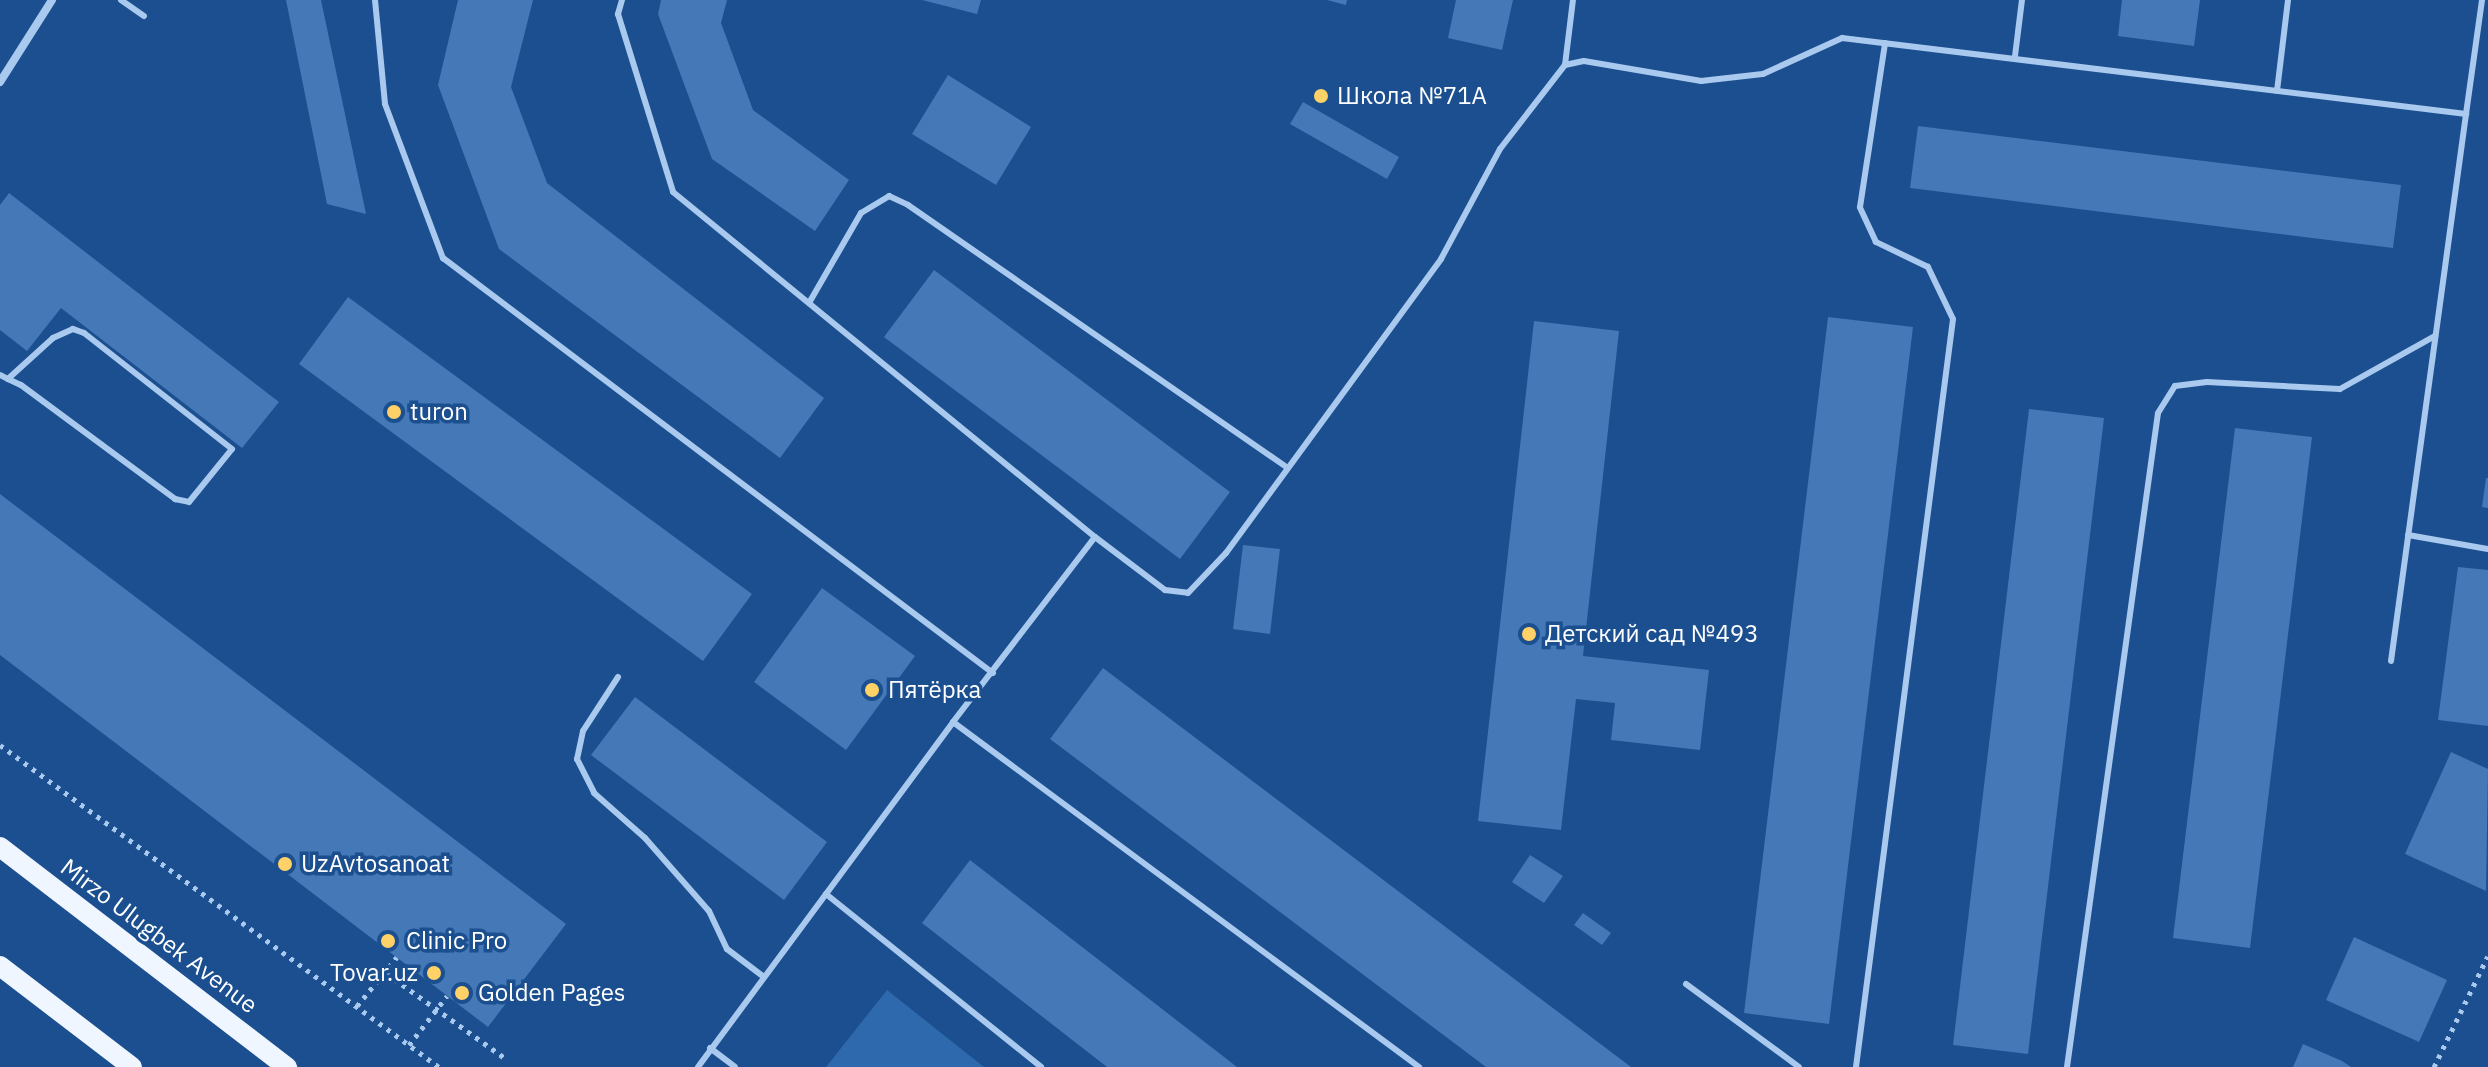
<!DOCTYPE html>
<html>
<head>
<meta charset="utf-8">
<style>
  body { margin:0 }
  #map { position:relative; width:2488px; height:1067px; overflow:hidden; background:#1b4f8f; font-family:"IBM Plex Sans",sans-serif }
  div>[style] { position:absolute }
  .green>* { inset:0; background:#2e69ad }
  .building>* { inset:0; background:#4478b7 }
  .path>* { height:5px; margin-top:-2.5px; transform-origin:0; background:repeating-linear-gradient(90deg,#a9c9ee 0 4px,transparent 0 10px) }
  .lane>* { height:6px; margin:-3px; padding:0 3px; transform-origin:3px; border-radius:3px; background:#a9c9ee }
  .street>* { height:8px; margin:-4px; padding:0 4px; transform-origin:4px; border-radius:4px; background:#a9c9ee }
  .primary>* { height:20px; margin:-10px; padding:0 10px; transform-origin:10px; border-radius:10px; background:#f0f6ff }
  .dots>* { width:22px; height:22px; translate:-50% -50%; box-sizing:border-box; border:4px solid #1b4f8f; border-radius:50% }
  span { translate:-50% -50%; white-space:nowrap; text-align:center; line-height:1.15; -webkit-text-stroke:7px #1b4f8f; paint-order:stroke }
  .poi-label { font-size:24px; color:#fff }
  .left { translate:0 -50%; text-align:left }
  .right { translate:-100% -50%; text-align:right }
  .street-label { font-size:24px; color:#fff }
</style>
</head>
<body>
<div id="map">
  <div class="green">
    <div style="clip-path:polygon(887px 990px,984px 1067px,826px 1067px)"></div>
  </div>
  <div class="building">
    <div style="clip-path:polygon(286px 0,321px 0,366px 214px,327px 204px)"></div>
    <div style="clip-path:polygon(458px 0,533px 0,511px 87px,547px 183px,824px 398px,780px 458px,499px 249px,438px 85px)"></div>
    <div style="clip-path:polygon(661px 0,727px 0,721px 23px,753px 110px,849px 180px,815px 231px,712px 159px,658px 14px)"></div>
    <div style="clip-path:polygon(922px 0,981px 0,977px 14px)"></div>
    <div style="clip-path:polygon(1327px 0,1347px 0,1346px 5px)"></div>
    <div style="clip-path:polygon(1456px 0,1513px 0,1502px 50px,1448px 38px)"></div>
    <div style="clip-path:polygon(2122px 0,2200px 0,2194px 46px,2118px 36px)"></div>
    <div style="clip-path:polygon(948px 75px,1031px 127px,996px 185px,912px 134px)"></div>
    <div style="clip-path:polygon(1303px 102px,1399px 157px,1387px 179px,1290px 124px)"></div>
    <div style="clip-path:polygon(1918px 126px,2401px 185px,2393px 248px,1910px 188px)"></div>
    <div style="clip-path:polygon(9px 193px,279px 402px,242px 448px,61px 308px,27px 351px,0 330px,0 205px)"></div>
    <div style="clip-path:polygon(934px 270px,1230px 492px,1180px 559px,884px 337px)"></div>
    <div style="clip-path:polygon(348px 297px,752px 594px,703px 661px,299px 364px)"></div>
    <div style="clip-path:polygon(1828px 317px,1913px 327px,1829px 1024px,1744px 1013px)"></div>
    <div style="clip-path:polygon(1534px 321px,1619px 331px,1583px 656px,1709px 670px,1700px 750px,1611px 740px,1615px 703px,1576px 699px,1561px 830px,1478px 821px)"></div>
    <div style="clip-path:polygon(2029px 409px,2104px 418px,2028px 1054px,1953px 1045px)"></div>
    <div style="clip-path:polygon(2235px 428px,2312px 437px,2250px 948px,2173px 938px)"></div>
    <div style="clip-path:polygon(2486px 478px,2488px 478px,2488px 508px,2482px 507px)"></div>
    <div style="clip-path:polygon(0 494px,566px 924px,488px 1027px,0 655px)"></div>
    <div style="clip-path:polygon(1243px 545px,1280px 549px,1270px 634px,1233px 629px)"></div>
    <div style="clip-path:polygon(2458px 567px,2488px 570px,2488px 726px,2438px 720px)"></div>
    <div style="clip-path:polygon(822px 588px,915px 656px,846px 750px,754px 682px)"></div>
    <div style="clip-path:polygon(1103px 668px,1631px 1067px,1486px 1067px,1050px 739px)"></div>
    <div style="clip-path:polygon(635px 697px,827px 842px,784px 900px,591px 755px)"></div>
    <div style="clip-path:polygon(2451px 752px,2488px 769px,2486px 891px,2405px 854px)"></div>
    <div style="clip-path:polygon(1530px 855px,1563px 876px,1544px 903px,1512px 882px)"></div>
    <div style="clip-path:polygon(970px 860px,1237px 1067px,1107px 1067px,922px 923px)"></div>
    <div style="clip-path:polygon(1583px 913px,1611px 933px,1602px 945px,1574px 925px)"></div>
    <div style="clip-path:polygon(2354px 937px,2447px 980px,2419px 1042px,2326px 1000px)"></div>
    <div style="clip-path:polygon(2303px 1044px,2342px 1061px,2351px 1067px,2293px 1067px)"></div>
  </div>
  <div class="path">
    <div style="left:0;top:745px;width:544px;rotate:36.26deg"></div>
    <div style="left:386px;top:973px;width:148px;rotate:35.6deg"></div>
    <div style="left:357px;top:1006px;width:63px;rotate:-50.8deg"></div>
    <div style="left:409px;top:1045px;width:62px;rotate:-52.2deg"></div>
    <div style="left:2434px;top:1067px;width:123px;rotate:-64.1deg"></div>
  </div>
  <div class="lane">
    <div style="left:121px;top:0;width:28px;rotate:35deg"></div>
    <div style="left:375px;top:0;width:104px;rotate:84.5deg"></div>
    <div style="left:385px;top:104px;width:165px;rotate:69.4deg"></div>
    <div style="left:443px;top:258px;width:689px;rotate:37.04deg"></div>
    <div style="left:622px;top:0;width:15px;rotate:106deg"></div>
    <div style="left:618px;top:14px;width:186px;rotate:72.8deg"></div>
    <div style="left:673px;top:192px;width:545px;rotate:39.27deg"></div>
    <div style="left:1095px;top:537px;width:88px;rotate:37.1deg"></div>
    <div style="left:1165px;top:590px;width:23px;rotate:7deg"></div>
    <div style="left:1188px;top:593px;width:55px;rotate:-46.5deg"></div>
    <div style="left:1226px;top:553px;width:364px;rotate:-53.8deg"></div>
    <div style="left:1441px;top:259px;width:125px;rotate:-61.8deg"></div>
    <div style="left:1500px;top:149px;width:106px;rotate:-52.3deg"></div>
    <div style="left:1565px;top:65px;width:19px;rotate:-12deg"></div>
    <div style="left:1584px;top:61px;width:119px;rotate:9.7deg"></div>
    <div style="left:1701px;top:81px;width:62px;rotate:-6.4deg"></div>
    <div style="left:1763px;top:74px;width:87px;rotate:-24.5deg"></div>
    <div style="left:1842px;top:38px;width:629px;rotate:6.94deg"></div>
    <div style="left:2466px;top:114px;width:115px;rotate:-82deg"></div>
    <div style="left:2015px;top:56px;width:56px;rotate:-82.9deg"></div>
    <div style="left:1565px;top:65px;width:65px;rotate:-83deg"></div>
    <div style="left:2277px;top:91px;width:92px;rotate:-83.1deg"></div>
    <div style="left:809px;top:303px;width:104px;rotate:-60deg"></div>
    <div style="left:861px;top:213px;width:33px;rotate:-31deg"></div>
    <div style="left:889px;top:196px;width:21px;rotate:25deg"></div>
    <div style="left:908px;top:205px;width:460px;rotate:34.7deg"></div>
    <div style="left:0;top:375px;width:9px;rotate:27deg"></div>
    <div style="left:8px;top:379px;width:14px;rotate:25deg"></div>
    <div style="left:21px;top:385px;width:192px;rotate:36.5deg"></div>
    <div style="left:175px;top:499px;width:14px;rotate:12deg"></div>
    <div style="left:189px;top:502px;width:68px;rotate:-50.9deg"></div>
    <div style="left:232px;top:449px;width:188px;rotate:-141.9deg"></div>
    <div style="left:84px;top:333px;width:12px;rotate:-160deg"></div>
    <div style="left:73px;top:329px;width:22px;rotate:156deg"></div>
    <div style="left:53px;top:338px;width:61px;rotate:137.7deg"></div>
    <div style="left:2408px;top:535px;width:81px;rotate:9.9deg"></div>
    <div style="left:2391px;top:661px;width:552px;rotate:-82.19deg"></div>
    <div style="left:618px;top:677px;width:64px;rotate:122.9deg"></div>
    <div style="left:583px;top:731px;width:29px;rotate:102deg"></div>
    <div style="left:577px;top:759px;width:38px;rotate:63deg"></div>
    <div style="left:594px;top:793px;width:68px;rotate:41.4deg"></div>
    <div style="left:645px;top:838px;width:97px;rotate:48.8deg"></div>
    <div style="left:709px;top:911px;width:42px;rotate:64.7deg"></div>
    <div style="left:727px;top:949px;width:46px;rotate:37.1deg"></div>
    <div style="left:953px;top:722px;width:580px;rotate:36.51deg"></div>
    <div style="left:826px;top:894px;width:276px;rotate:38.8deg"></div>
    <div style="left:1686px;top:984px;width:140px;rotate:36.3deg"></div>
    <div style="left:710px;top:1048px;width:31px;rotate:37deg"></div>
    <div style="left:698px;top:1067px;width:429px;rotate:-53.5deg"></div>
    <div style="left:953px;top:722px;width:233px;rotate:-52.5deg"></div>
    <div style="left:1856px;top:1067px;width:754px;rotate:-82.61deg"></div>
    <div style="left:1953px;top:319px;width:58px;rotate:-115.7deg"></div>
    <div style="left:1928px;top:267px;width:58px;rotate:-154.3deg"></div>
    <div style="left:1876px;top:242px;width:38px;rotate:-115deg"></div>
    <div style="left:1860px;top:207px;width:166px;rotate:-81.3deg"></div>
    <div style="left:2067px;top:1067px;width:660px;rotate:-82.08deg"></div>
    <div style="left:2158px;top:413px;width:32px;rotate:-58deg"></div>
    <div style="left:2175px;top:386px;width:32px;rotate:-7deg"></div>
    <div style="left:2207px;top:382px;width:133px;rotate:3deg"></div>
    <div style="left:2340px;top:389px;width:109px;rotate:-29.2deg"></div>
  </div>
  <div class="street">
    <div style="left:0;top:82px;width:97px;rotate:-57.6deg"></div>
  </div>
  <div class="primary">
    <div style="left:0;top:847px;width:362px;rotate:37.5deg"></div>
    <div style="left:0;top:966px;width:166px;rotate:37.4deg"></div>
  </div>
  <div class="dots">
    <div style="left:1321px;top:96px;background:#ffd166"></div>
    <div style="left:394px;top:412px;background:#ffd166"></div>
    <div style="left:1529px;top:634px;background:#ffd166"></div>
    <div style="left:872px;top:690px;background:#ffd166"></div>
    <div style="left:285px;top:864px;background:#ffd166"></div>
    <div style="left:388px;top:941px;background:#ffd166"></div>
    <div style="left:434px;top:973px;background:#ffd166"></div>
    <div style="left:462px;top:993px;background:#ffd166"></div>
  </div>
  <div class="poi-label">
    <span class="left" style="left:1337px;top:96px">Школа №71А</span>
    <span class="left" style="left:410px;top:412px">turon</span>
    <span class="left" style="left:1545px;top:634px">Детский сад №493</span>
    <span class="left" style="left:888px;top:690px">Пятёрка</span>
    <span class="left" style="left:301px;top:864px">UzAvtosanoat</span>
    <span class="left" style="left:406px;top:941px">Clinic Pro</span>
    <span class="right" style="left:418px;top:973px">Tovar.uz</span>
    <span class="left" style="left:478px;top:993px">Golden Pages</span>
  </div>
  <div class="street-label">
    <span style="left:159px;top:936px;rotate:37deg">Mirzo Ulugbek Avenue</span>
  </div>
</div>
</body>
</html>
